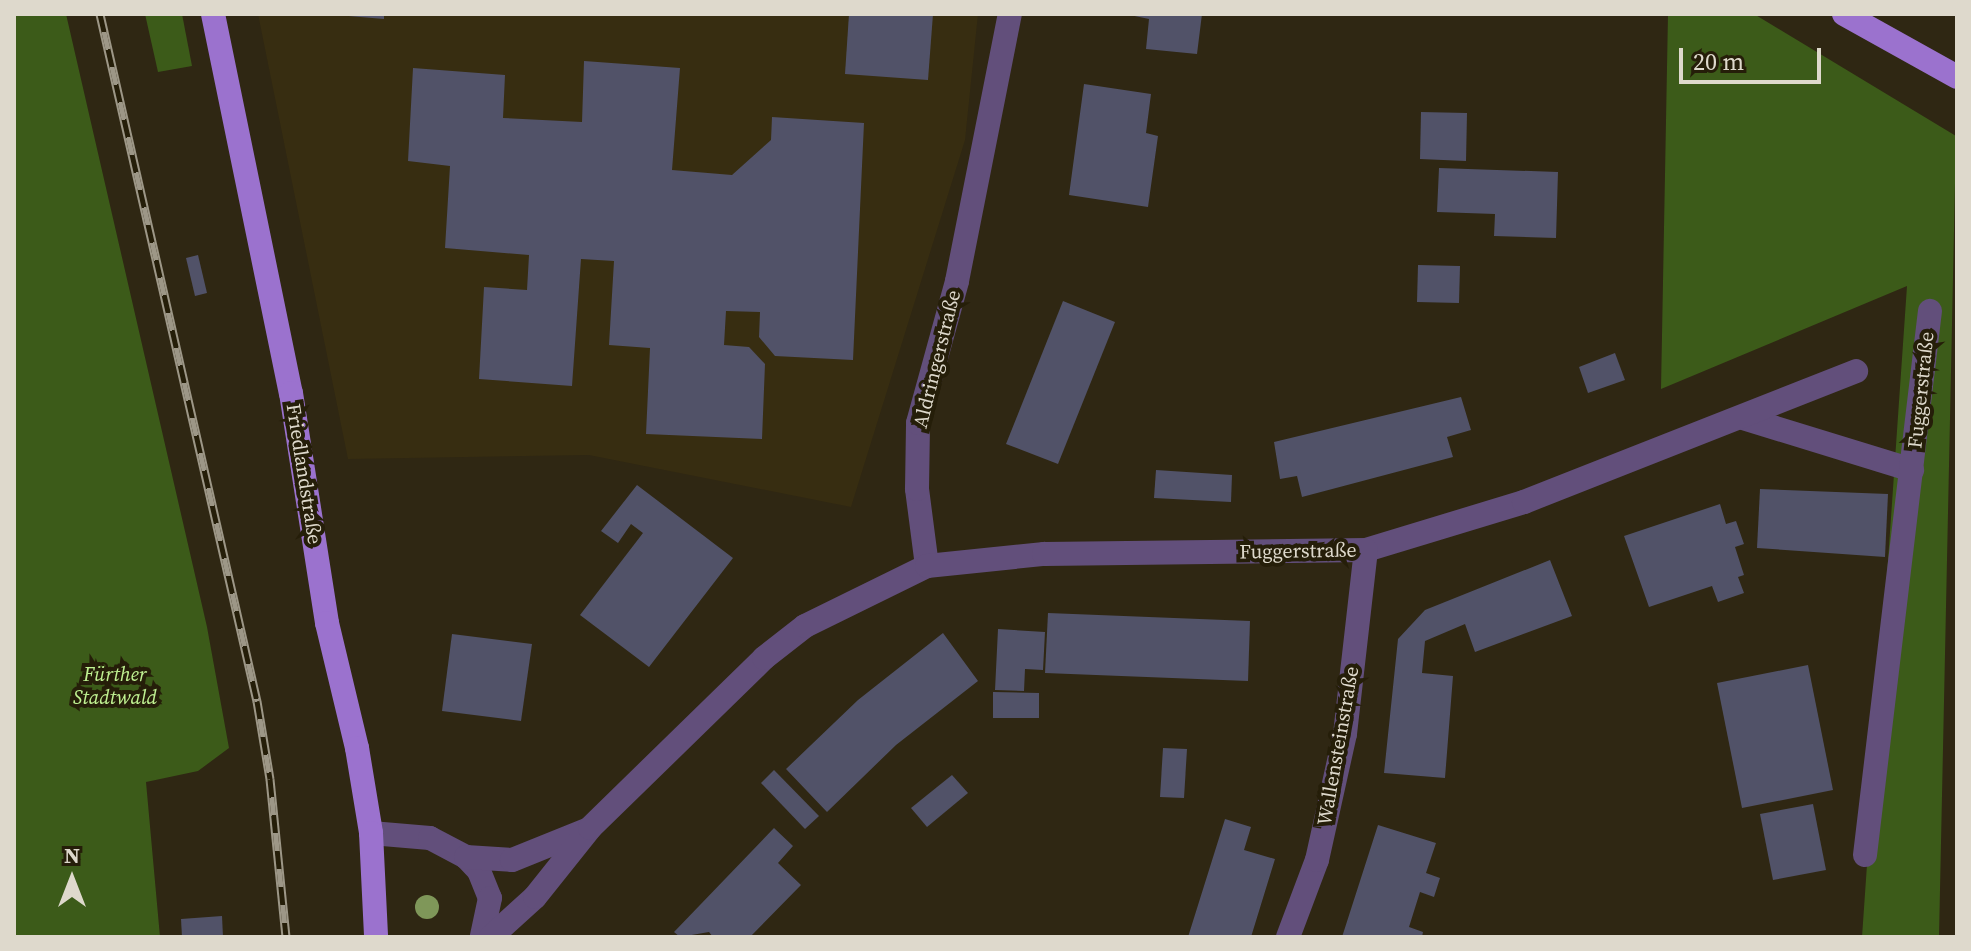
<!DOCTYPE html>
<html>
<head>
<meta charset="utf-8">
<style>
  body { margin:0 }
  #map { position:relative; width:1971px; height:951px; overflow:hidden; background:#2f2713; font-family:"Source Serif 4",serif }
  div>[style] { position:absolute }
  .built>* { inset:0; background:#372d11 }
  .green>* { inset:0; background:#3c5b19 }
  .building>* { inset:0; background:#515268 }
  .minor>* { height:24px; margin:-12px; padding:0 12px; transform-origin:12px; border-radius:12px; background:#624f7b }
  .major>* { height:24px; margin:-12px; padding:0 12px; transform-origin:12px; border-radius:12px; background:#9b72ce }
  .rail>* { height:9px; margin-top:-4.5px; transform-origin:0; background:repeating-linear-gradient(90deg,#251e09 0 18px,#9d9787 0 36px); box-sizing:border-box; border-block:2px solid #9d9787 }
  .trees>* { width:24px; height:24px; margin:-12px; border-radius:50%; background:#7f9759 }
  span { translate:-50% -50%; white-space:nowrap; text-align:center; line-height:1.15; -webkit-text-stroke:8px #251e09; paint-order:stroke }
  .street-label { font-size:20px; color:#ded9cc }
  .park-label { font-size:20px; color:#c0f292; font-style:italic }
  .frame { position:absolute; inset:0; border:16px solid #ded9cc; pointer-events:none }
  .north { position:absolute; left:32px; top:839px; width:80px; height:80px; -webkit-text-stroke:6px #251e09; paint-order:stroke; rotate:0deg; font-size:22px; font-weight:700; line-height:32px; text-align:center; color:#ded9cc }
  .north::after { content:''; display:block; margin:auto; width:28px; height:36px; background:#ded9cc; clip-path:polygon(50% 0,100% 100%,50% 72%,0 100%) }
  .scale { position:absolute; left:1679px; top:48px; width:142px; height:36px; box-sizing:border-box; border:4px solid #ded9cc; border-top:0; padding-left:10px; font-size:24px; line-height:28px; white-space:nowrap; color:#ded9cc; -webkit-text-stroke:6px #251e09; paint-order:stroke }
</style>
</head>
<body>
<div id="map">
  <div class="built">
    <div style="clip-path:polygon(258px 14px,978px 14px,965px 140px,851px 507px,589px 455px,348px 459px)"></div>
  </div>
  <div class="green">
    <div style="clip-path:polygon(14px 14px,66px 14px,207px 627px,229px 748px,198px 771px,146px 782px,160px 937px,14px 937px)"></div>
    <div style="clip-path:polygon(145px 14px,182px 14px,192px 66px,158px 72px)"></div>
    <div style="clip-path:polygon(1668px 14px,1754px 14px,1956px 136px,1939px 937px,1862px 937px,1907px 286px,1661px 389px)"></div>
  </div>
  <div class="building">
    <div style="clip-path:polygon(325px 14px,384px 14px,384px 19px)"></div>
    <div style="clip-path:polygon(849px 14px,933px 14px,928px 80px,845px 74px)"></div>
    <div style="clip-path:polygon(1125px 14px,1202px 14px,1197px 54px,1146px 49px,1149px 19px)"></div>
    <div style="clip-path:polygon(584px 61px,680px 68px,672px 170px,732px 175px,771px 140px,772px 117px,864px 123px,853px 360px,775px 356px,759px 337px,760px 312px,726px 311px,724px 345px,749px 347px,765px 364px,762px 439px,646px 434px,650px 348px,609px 345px,614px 261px,581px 259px,572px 386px,479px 379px,484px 287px,527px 290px,529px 255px,445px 248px,450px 166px,408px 161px,413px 68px,505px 75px,503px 118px,582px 122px)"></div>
    <div style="clip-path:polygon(1084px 84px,1151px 94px,1146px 133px,1158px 136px,1148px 207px,1069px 195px)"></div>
    <div style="clip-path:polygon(1421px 112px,1467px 113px,1466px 161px,1420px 159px)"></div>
    <div style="clip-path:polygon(1439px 168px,1558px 172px,1556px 238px,1494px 236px,1495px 214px,1437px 212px)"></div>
    <div style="clip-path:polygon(198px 255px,207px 293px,195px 296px,186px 258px)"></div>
    <div style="clip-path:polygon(1418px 265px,1460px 266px,1459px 303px,1417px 302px)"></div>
    <div style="clip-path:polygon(1063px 301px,1115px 322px,1058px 464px,1006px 444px)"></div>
    <div style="clip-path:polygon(1615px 353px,1625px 380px,1588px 393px,1579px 367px)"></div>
    <div style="clip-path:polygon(1461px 397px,1471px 430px,1447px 437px,1453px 457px,1302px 497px,1297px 476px,1280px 479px,1274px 442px)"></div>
    <div style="clip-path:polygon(1156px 470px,1232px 475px,1231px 502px,1154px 498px)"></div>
    <div style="clip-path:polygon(637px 485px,733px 558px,649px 667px,580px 615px,643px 533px,631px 524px,618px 543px,601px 531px)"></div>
    <div style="clip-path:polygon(1760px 489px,1888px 494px,1885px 557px,1757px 548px)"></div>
    <div style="clip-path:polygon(1720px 504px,1726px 524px,1736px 521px,1744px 544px,1735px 547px,1744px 575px,1738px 577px,1744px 593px,1718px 602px,1712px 586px,1649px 607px,1624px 536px)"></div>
    <div style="clip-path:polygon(1550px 560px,1572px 616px,1475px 652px,1465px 624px,1425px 641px,1422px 673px,1453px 676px,1445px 778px,1384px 773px,1398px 639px,1425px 610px)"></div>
    <div style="clip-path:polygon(1048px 613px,1250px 621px,1248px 681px,1045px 673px)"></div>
    <div style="clip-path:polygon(998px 629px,1045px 632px,1043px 670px,1025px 669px,1024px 691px,995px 690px)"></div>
    <div style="clip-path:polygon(943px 633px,978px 681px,896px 745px,827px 812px,786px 769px,858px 700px)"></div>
    <div style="clip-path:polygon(452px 634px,532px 644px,521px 721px,442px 711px)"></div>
    <div style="clip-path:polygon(1808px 665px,1833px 790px,1742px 808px,1717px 683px)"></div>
    <div style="clip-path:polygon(993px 692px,1039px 693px,1039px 718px,993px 718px)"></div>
    <div style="clip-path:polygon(1163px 748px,1187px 749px,1184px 798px,1160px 797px)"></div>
    <div style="clip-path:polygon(774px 770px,819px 816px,805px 829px,761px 783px)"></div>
    <div style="clip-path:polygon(952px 775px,968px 793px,927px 827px,911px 808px)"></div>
    <div style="clip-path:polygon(1813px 804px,1826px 870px,1773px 880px,1760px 814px)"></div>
    <div style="clip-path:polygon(1225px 819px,1251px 827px,1244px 850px,1275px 859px,1251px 937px,1188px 937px)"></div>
    <div style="clip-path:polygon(1378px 825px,1436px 843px,1426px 873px,1440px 878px,1434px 897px,1420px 892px,1409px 927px,1423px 932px,1422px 937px,1342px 937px)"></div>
    <div style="clip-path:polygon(774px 828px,793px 846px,778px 863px,801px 885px,750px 937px,713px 937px,709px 932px,680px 937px,674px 932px)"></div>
    <div style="clip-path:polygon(222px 916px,223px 937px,182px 937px,181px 919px)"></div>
  </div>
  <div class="minor">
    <div style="left:1743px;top:418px;width:177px;rotate:17.1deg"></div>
    <div style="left:927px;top:566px;width:78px;rotate:-97.4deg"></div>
    <div style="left:917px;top:489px;width:66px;rotate:-89.1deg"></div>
    <div style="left:918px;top:423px;width:147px;rotate:-74.6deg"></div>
    <div style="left:957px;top:281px;width:272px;rotate:-78.8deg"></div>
    <div style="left:371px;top:833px;width:59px;rotate:4.8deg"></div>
    <div style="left:430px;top:838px;width:41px;rotate:27.8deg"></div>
    <div style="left:466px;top:857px;width:19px;rotate:47deg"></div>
    <div style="left:479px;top:871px;width:29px;rotate:68deg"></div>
    <div style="left:490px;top:898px;width:40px;rotate:102deg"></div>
    <div style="left:1865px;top:855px;width:548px;rotate:-83.19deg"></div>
    <div style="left:466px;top:857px;width:46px;rotate:3.7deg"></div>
    <div style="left:512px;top:860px;width:78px;rotate:-21.9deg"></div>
    <div style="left:491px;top:937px;width:59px;rotate:-42.3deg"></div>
    <div style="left:535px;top:897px;width:88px;rotate:-51.4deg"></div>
    <div style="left:590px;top:828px;width:243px;rotate:-44.3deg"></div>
    <div style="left:764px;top:658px;width:52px;rotate:-38deg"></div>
    <div style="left:805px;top:626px;width:136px;rotate:-26.2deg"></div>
    <div style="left:927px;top:566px;width:118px;rotate:-5.9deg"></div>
    <div style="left:1044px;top:554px;width:322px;rotate:-0.7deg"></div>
    <div style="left:1366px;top:550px;width:165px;rotate:-16.9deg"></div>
    <div style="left:1524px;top:502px;width:357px;rotate:-21.5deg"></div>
    <div style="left:1288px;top:937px;width:82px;rotate:-69.4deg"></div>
    <div style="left:1317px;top:860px;width:129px;rotate:-77.5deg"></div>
    <div style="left:1345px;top:734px;width:185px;rotate:-83.5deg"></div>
  </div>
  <div class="major">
    <div style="left:213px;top:14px;width:387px;rotate:78.4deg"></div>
    <div style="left:291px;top:393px;width:233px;rotate:81.1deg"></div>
    <div style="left:327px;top:623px;width:129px;rotate:76.5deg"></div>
    <div style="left:357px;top:748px;width:86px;rotate:80.6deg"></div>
    <div style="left:371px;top:833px;width:104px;rotate:87.2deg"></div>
    <div style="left:1844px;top:14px;width:129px;rotate:29.1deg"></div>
  </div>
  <div class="rail">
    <div style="left:100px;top:14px;width:705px;rotate:77.13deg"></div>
    <div style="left:257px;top:701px;width:79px;rotate:80.5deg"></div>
    <div style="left:270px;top:779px;width:159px;rotate:84.2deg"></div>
  </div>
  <div class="trees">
    <div style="left:427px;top:907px"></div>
  </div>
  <div class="street-label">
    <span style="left:937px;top:359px;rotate:-76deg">Aldringerstraße</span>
    <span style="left:1921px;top:390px;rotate:-84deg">Fuggerstraße</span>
    <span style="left:304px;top:474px;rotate:81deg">Friedlandstraße</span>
    <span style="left:1298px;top:551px;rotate:-1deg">Fuggerstraße</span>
    <span style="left:1338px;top:746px;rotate:-80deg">Wallensteinstraße</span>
  </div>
  <div class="park-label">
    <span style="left:115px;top:686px">Fürther<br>Stadtwald</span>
  </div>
  <div class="frame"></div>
  <div class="north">N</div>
  <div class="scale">20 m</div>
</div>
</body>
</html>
